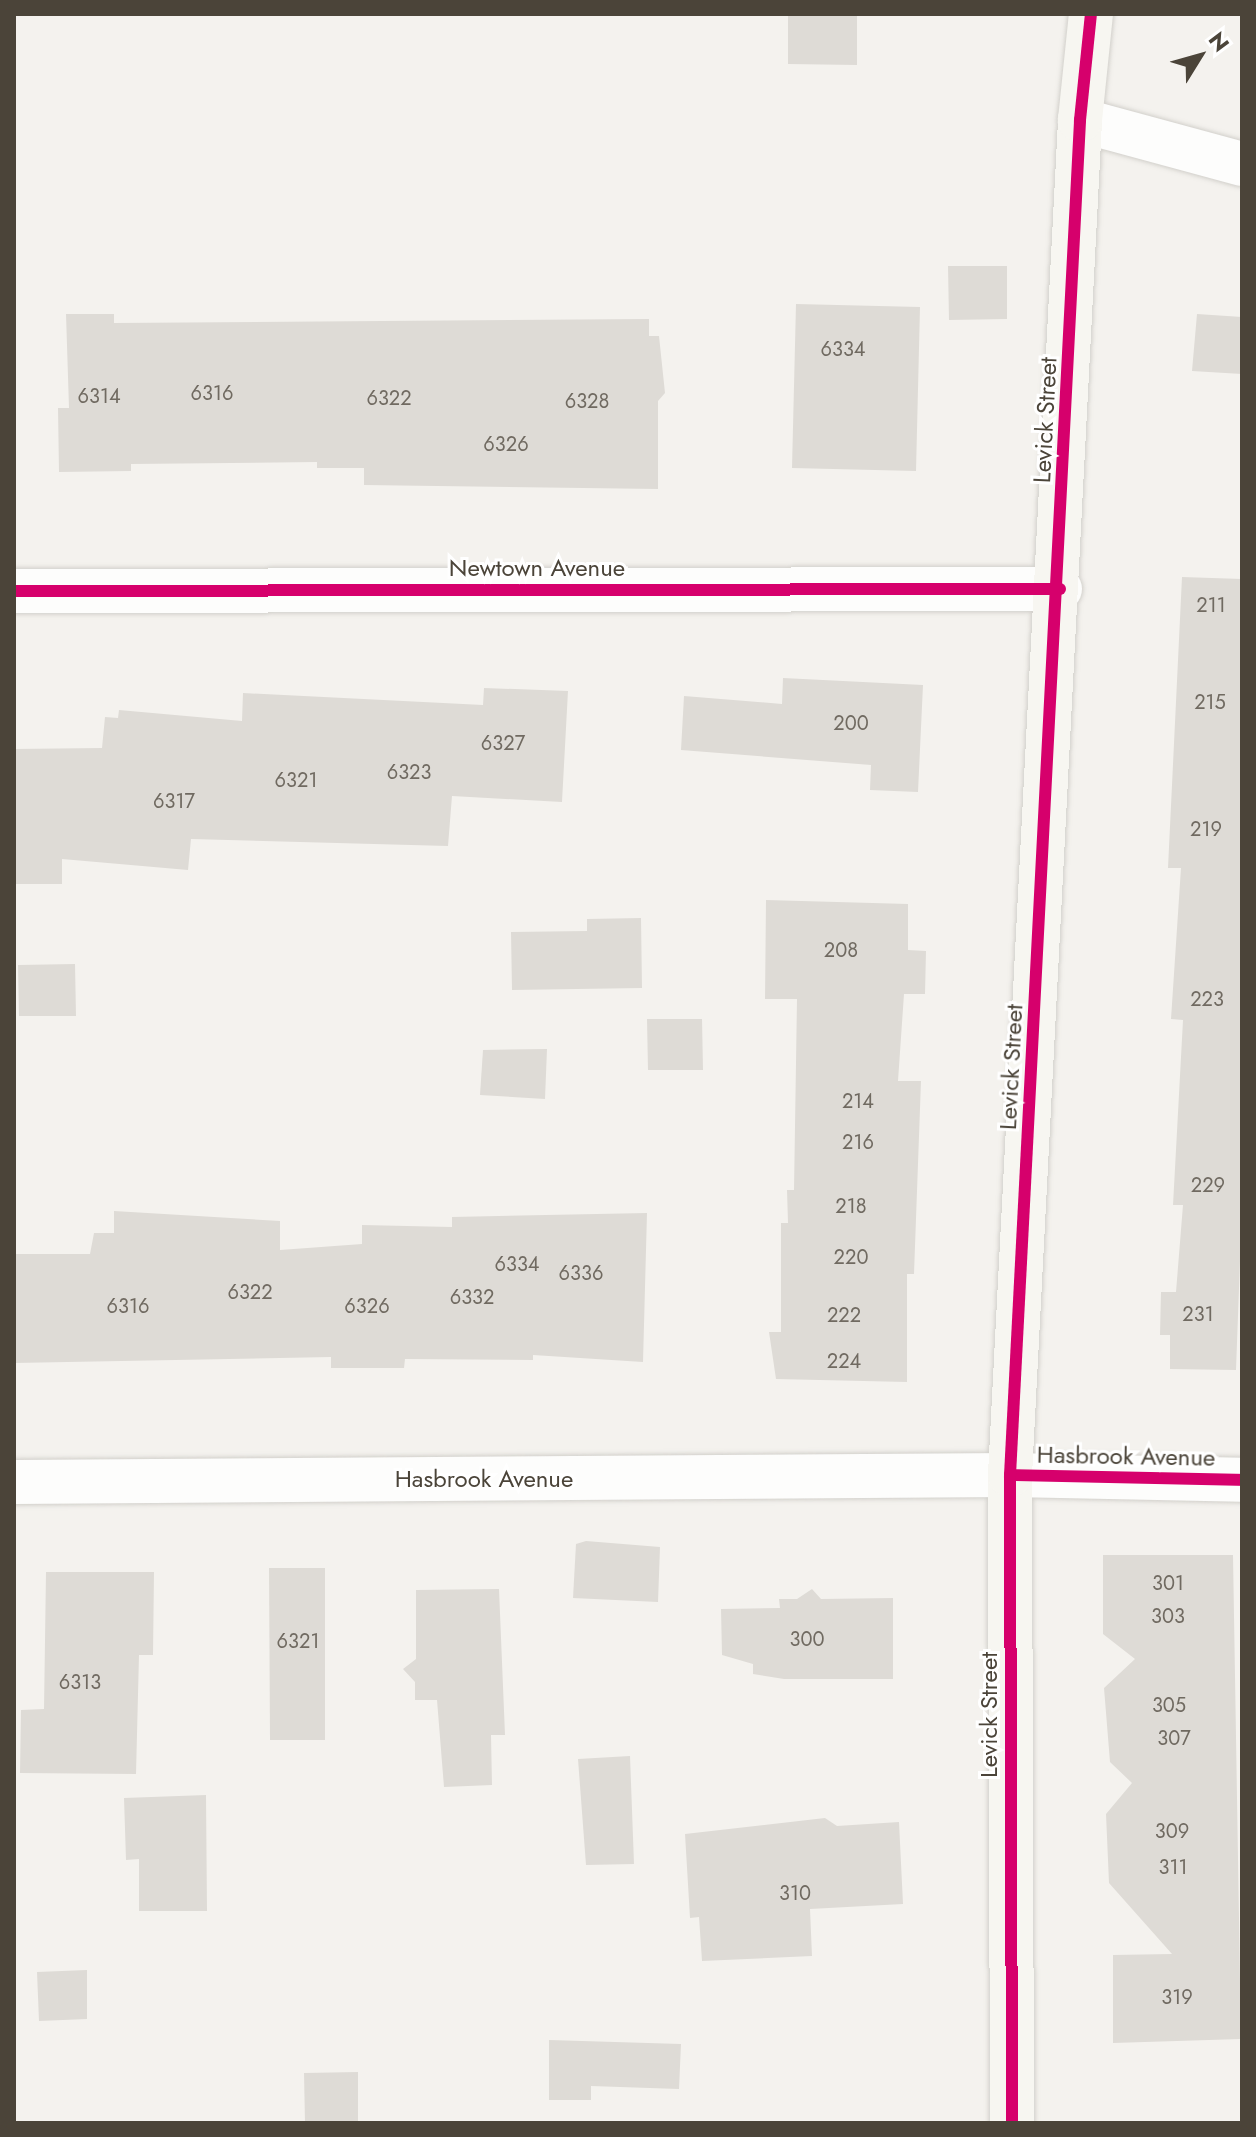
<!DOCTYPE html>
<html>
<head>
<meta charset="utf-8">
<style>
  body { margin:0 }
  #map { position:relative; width:1256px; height:2137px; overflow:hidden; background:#f4f2ee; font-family:Jost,sans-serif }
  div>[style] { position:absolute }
  .building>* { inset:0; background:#dedbd6 }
  .roads { filter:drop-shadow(0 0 2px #d2d0cb) drop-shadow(0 0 2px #d2d0cb) }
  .street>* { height:44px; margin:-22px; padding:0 22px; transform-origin:22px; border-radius:22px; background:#fdfdfc }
  .secondary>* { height:44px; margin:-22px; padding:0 22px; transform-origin:22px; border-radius:22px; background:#f7f6f1 }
  .cycleway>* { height:12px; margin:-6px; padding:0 6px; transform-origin:6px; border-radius:6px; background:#d6006c }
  span { translate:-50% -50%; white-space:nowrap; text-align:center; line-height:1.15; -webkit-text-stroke:6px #fff; paint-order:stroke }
  .number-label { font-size:20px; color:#706a61 }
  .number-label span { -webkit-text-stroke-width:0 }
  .street-label { font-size:24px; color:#4b4439 }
  .frame { position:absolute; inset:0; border:16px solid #4b4439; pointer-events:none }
  .north { position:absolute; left:1160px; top:16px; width:80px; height:80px; -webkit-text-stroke:6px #fff; paint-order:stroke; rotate:53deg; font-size:22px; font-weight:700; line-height:32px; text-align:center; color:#4b4439 }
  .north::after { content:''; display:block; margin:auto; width:28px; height:36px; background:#4b4439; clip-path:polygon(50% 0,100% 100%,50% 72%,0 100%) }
</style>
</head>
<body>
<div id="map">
  <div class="building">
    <div style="clip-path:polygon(788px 14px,857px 14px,857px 65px,788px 64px)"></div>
    <div style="clip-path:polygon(948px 266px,1007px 266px,1007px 319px,949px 320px)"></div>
    <div style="clip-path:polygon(796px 304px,920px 307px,916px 471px,792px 468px)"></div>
    <div style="clip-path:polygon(66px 314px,114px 314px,114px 323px,649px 319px,649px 336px,659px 336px,665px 393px,658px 401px,658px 489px,364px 485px,364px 468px,317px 468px,317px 462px,131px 464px,131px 471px,59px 472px,58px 408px,69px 408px)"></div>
    <div style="clip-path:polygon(1197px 314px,1242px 317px,1242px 374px,1192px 371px)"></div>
    <div style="clip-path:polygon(1182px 577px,1242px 579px,1242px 1207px,1236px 1370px,1170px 1369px,1170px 1335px,1160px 1335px,1161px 1292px,1176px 1292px,1183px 1205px,1173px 1205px,1183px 1020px,1171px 1019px,1181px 868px,1168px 868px)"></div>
    <div style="clip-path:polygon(783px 678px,923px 685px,918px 792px,870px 790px,871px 765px,681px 750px,684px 696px,782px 704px)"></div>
    <div style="clip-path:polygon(484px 688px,568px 691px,562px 802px,452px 796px,448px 846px,191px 839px,188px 870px,62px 859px,62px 884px,14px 884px,14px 749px,102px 748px,105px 717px,118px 718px,119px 710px,242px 721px,243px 693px,483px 705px)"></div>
    <div style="clip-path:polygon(766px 900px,908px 904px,908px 950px,926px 951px,925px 994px,904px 994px,898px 1081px,921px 1081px,914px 1274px,907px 1274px,907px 1382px,776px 1379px,769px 1332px,781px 1332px,781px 1223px,788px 1223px,787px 1190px,794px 1190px,797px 999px,765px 999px)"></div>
    <div style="clip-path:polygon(641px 918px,642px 988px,512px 990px,511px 932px,587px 931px,587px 919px)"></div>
    <div style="clip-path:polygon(75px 964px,76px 1016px,19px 1016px,18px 965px)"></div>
    <div style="clip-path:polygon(647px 1019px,702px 1019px,703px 1070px,648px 1070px)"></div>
    <div style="clip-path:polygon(547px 1049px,545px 1099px,480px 1095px,483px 1050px)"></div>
    <div style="clip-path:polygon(114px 1211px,280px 1221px,280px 1250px,362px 1244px,362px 1225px,452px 1227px,452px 1217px,647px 1213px,643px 1362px,533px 1355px,533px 1360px,405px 1359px,404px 1368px,331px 1368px,331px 1357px,14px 1363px,14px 1254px,90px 1254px,94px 1233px,114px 1233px)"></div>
    <div style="clip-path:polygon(586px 1541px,660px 1547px,658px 1602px,573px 1598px,576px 1544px)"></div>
    <div style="clip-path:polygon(1103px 1555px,1233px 1555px,1241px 2039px,1113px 2043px,1113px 1955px,1172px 1954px,1109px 1883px,1106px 1814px,1132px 1783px,1110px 1762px,1104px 1688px,1135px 1659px,1103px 1634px)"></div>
    <div style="clip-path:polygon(269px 1568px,325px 1568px,325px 1740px,270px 1740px)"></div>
    <div style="clip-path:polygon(46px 1572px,154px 1572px,153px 1655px,139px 1655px,136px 1774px,20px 1773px,21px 1710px,44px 1709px)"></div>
    <div style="clip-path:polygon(499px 1589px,505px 1735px,491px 1735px,492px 1785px,444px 1787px,437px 1700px,415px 1700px,415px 1682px,403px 1669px,416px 1659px,416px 1590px)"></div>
    <div style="clip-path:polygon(812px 1589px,821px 1599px,893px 1598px,893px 1679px,784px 1679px,753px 1674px,753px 1664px,722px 1655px,721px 1609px,780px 1608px,779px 1599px,797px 1599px)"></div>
    <div style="clip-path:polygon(630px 1756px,634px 1864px,586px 1865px,578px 1759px)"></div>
    <div style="clip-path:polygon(206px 1795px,207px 1911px,139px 1911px,139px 1859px,126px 1860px,124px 1798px)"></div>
    <div style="clip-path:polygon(825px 1818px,837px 1826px,899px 1822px,903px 1904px,810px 1909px,812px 1956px,702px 1961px,699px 1917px,690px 1918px,685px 1834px)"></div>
    <div style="clip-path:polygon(87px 1970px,87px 2019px,39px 2021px,37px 1972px)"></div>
    <div style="clip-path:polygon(549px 2040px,681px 2044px,679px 2089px,591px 2086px,591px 2100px,549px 2100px)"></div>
    <div style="clip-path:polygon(358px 2072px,358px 2123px,305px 2123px,304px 2073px)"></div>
  </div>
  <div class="roads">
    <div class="street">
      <div style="left:1080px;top:120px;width:168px;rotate:15.2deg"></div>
      <div style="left:14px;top:591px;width:1046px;rotate:-0.11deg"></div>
      <div style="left:14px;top:1482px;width:996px;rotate:-0.4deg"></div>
      <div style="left:1010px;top:1475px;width:232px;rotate:1.2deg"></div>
    </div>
    <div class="secondary">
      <div style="left:1012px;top:2123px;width:648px;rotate:-90.18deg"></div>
      <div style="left:1010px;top:1475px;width:1357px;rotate:-87.04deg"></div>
      <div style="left:1080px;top:120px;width:107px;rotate:-84.1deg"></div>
    </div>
  </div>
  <div class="cycleway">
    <div style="left:14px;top:591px;width:1046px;rotate:-0.11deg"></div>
    <div style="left:1010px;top:1475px;width:232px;rotate:1.2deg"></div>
    <div style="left:1012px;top:2123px;width:648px;rotate:-90.18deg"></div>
    <div style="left:1010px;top:1475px;width:1357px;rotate:-87.04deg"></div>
    <div style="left:1080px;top:120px;width:107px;rotate:-84.1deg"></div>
  </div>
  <div class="number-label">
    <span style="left:843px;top:349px">6334</span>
    <span style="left:212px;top:393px">6316</span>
    <span style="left:99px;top:396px">6314</span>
    <span style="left:389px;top:398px">6322</span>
    <span style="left:587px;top:401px">6328</span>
    <span style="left:506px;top:444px">6326</span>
    <span style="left:1211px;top:605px">211</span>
    <span style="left:1210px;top:702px">215</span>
    <span style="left:851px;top:723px">200</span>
    <span style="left:503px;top:743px">6327</span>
    <span style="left:409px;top:772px">6323</span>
    <span style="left:296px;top:780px">6321</span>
    <span style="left:174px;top:801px">6317</span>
    <span style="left:1206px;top:829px">219</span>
    <span style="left:841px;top:950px">208</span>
    <span style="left:1207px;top:999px">223</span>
    <span style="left:858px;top:1101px">214</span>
    <span style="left:858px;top:1142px">216</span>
    <span style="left:1208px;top:1185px">229</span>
    <span style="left:851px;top:1206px">218</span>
    <span style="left:851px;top:1257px">220</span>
    <span style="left:517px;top:1264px">6334</span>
    <span style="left:581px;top:1273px">6336</span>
    <span style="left:250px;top:1292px">6322</span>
    <span style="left:472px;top:1297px">6332</span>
    <span style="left:128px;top:1306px">6316</span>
    <span style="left:367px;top:1306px">6326</span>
    <span style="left:1198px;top:1314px">231</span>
    <span style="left:844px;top:1315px">222</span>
    <span style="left:844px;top:1361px">224</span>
    <span style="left:1168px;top:1583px">301</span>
    <span style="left:1168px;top:1616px">303</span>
    <span style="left:807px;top:1639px">300</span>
    <span style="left:298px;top:1641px">6321</span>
    <span style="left:80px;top:1682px">6313</span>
    <span style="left:1169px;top:1705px">305</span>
    <span style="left:1174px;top:1738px">307</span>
    <span style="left:1172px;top:1831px">309</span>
    <span style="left:1173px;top:1867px">311</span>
    <span style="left:795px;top:1893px">310</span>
    <span style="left:1177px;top:1997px">319</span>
  </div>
  <div class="street-label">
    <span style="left:1045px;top:420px;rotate:-87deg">Levick Street</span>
    <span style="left:537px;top:568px">Newtown Avenue</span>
    <span style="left:1011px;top:1067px;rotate:-87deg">Levick Street</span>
    <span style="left:1126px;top:1456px;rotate:1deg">Hasbrook Avenue</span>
    <span style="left:484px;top:1479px">Hasbrook Avenue</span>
    <span style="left:989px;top:1715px;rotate:-90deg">Levick Street</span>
  </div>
  <div class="frame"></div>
  <div class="north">N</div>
</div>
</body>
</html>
